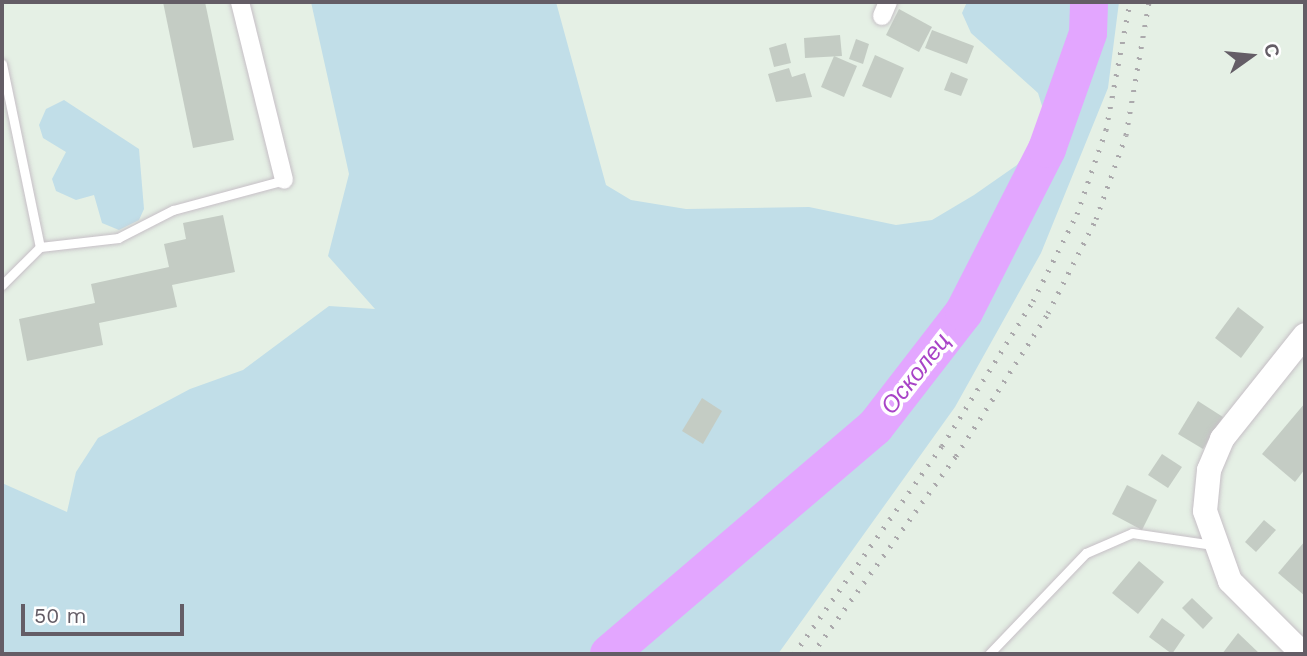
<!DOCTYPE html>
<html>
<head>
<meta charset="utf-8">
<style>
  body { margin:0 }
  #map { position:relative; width:1307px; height:656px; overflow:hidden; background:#e5f0e5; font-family:"Work Sans",sans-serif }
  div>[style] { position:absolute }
  .green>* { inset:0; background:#c1dee8 }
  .river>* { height:38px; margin:-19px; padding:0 19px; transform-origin:19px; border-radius:19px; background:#e3a6ff }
  .building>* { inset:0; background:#c4ccc4 }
  .roads { filter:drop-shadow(0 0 2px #c6bfc6) drop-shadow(0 0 2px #c6bfc6) }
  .lane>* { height:9px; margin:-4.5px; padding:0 4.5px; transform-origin:4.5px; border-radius:4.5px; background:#fff }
  .street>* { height:18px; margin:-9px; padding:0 9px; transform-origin:9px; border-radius:9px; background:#fff }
  .secondary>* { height:24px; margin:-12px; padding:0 12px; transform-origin:12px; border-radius:12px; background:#fff }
  .rail>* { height:5px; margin-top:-2.5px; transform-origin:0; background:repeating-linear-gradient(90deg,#aba9ac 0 2px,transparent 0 11px) }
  span { translate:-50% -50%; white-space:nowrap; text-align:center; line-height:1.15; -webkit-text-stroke:7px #fff; paint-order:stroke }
  .water-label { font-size:24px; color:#a844c7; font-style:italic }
  .frame { position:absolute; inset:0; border:4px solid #645d66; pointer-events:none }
  .north { position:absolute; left:1216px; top:21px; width:70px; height:70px; -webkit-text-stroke:5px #fff; paint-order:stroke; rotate:75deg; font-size:19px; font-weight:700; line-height:28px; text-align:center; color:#645d66 }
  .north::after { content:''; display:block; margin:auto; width:24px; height:32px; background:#645d66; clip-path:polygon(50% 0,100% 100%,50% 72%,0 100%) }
  .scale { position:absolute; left:21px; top:604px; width:163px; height:32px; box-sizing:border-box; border:4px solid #645d66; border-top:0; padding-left:9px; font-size:21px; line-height:24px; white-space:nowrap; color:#645d66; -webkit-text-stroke:5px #fff; paint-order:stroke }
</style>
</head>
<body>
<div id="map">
  <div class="green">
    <div style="clip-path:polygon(311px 2px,556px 2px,606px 185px,631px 200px,686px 209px,809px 207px,896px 225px,932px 220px,974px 195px,1017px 165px,1047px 122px,1038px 93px,971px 33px,962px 13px,967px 2px,1119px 2px,1108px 88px,1041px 253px,955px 407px,778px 654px,2px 654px,2px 483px,67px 512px,76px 472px,98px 438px,190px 389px,243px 370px,329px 306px,375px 309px,328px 256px,349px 174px)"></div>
    <div style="clip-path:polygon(64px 100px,139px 149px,144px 209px,139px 220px,119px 230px,102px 223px,94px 195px,76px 200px,56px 191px,52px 179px,66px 152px,43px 138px,39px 125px,46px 109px)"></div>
  </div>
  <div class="river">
    <div style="left:609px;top:654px;width:350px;rotate:-40.5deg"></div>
    <div style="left:875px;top:427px;width:145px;rotate:-52.3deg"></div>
    <div style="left:964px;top:312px;width:183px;rotate:-63deg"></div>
    <div style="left:1047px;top:149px;width:123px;rotate:-70.5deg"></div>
    <div style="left:1088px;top:33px;width:31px;rotate:-88deg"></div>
  </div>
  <div class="building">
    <div style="clip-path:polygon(163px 2px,205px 2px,234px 140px,193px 148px)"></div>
    <div style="clip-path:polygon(899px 9px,932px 27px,919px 52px,886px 35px)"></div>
    <div style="clip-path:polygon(932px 30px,974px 46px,967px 64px,925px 48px)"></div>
    <div style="clip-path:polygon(840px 35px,842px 56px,805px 58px,804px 38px)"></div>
    <div style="clip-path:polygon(856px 39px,869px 44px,863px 64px,849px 59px)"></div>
    <div style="clip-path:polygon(786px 43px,791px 63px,774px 67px,769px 48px)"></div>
    <div style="clip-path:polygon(875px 55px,904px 68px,891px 98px,862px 86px)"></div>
    <div style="clip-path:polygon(834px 56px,857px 66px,844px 97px,821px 87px)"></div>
    <div style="clip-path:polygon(789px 68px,792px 77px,805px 73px,812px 97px,776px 102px,768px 74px)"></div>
    <div style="clip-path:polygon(951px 72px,968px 79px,961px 96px,944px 90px)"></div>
    <div style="clip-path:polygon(223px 215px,235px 272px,172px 285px,177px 307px,99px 323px,103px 345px,27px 361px,19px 319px,95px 303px,91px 284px,169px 267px,164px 244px,186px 239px,183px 223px)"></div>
    <div style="clip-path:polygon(1238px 307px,1264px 327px,1241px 358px,1215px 338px)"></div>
    <div style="clip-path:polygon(702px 398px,722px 411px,703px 444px,682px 431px)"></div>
    <div style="clip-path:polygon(1198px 401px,1223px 417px,1203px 449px,1178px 434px)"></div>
    <div style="clip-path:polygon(1305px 403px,1305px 469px,1295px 482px,1262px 454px)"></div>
    <div style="clip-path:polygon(1162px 454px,1182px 467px,1168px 488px,1148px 475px)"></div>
    <div style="clip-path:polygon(1127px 485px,1157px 500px,1142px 530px,1112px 514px)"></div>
    <div style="clip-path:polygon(1264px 520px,1276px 530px,1256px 552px,1245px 542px)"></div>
    <div style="clip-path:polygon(1305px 541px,1305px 596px,1278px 573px)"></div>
    <div style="clip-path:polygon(1139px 561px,1164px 582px,1138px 614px,1112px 593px)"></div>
    <div style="clip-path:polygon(1192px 598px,1213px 618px,1203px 629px,1182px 608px)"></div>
    <div style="clip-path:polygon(1162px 618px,1185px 635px,1172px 654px,1149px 637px)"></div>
    <div style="clip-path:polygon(1238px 633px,1260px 654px,1222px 654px)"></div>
  </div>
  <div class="roads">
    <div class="lane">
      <div style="left:2px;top:64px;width:187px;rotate:78.3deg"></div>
      <div style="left:40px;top:247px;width:79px;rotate:-6.6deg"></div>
      <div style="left:118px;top:238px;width:62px;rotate:-27deg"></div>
      <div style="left:173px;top:210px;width:115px;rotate:-15.1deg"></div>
      <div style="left:2px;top:285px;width:54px;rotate:-45deg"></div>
      <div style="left:989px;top:654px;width:140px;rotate:-46.2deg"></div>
      <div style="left:1086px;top:553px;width:50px;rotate:-23.5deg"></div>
      <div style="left:1132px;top:533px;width:82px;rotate:8.4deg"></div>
    </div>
    <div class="street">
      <div style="left:240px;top:2px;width:183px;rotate:76.1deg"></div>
      <div style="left:882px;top:16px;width:15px;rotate:-67deg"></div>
    </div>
    <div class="secondary">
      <div style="left:1303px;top:654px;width:103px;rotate:-135deg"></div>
      <div style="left:1230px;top:581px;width:74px;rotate:-109.7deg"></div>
      <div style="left:1205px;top:511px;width:41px;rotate:-84.4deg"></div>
      <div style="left:1209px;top:470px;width:34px;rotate:-67deg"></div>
      <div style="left:1222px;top:439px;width:133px;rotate:-51.4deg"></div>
    </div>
  </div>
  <div class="rail">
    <div style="left:794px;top:654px;width:255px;rotate:-54.6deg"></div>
    <div style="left:942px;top:446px;width:171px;rotate:-57.9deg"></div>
    <div style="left:1033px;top:301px;width:97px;rotate:-63.2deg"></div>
    <div style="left:1077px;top:214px;width:89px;rotate:-71deg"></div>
    <div style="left:1106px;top:130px;width:130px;rotate:-79.4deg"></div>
    <div style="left:812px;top:654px;width:245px;rotate:-54deg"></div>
    <div style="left:956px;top:456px;width:170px;rotate:-57.2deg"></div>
    <div style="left:1048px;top:313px;width:106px;rotate:-62.9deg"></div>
    <div style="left:1096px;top:219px;width:89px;rotate:-70.3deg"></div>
    <div style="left:1126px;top:135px;width:135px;rotate:-80.2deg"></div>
  </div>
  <div class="water-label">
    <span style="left:916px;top:374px;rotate:-52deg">Осколец</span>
  </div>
  <div class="frame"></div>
  <div class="north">С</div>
  <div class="scale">50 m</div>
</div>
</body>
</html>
